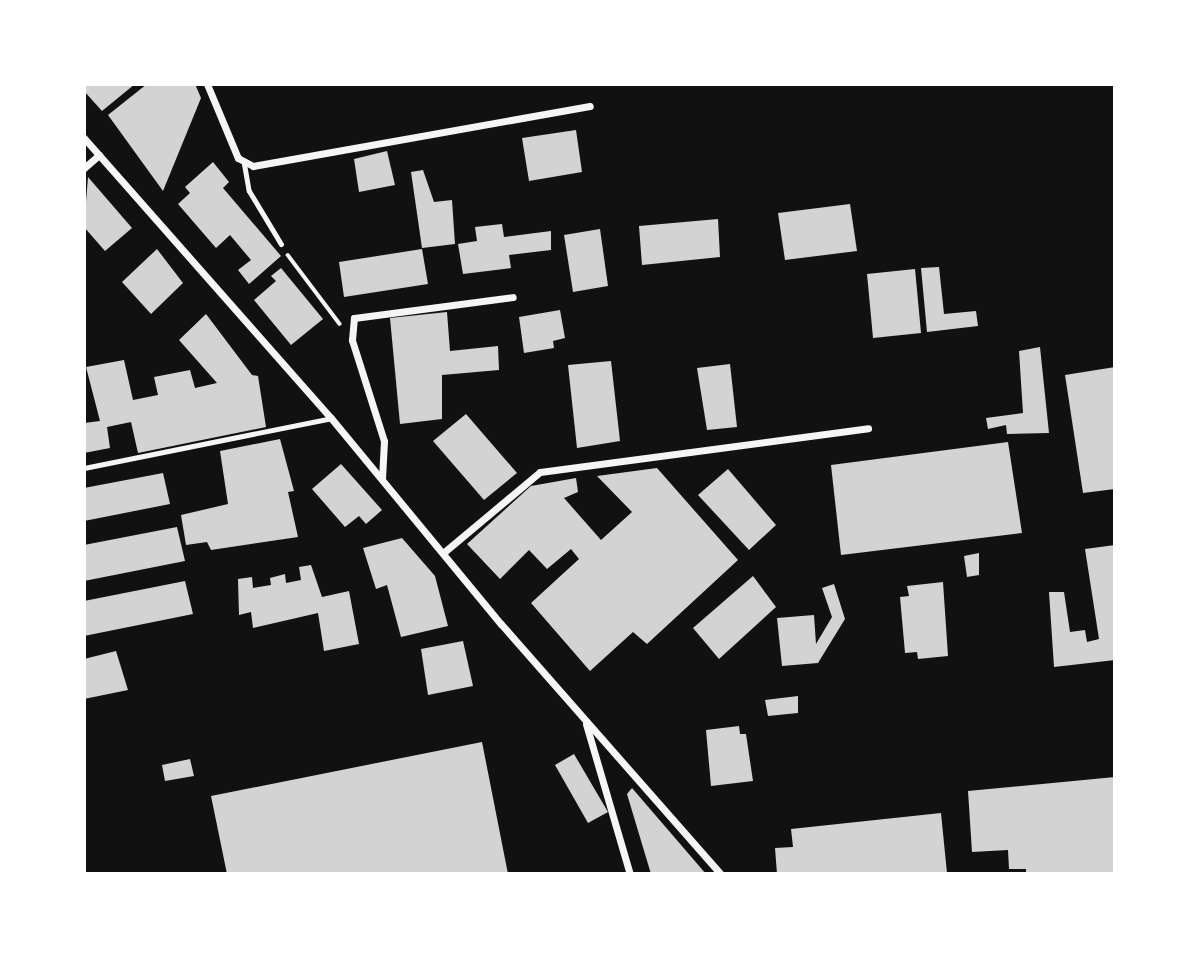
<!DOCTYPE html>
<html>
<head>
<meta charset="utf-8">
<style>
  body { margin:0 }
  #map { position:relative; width:1199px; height:958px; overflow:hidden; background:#111; font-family:"PT Sans",sans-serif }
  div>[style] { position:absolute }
  .building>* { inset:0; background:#d3d3d3 }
  .path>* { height:3.5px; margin:-1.75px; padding:0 1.75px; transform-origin:1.75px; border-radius:1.75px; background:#f5f5f5 }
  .service>* { height:5px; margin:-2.5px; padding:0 2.5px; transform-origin:2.5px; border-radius:2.5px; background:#f5f5f5 }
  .minor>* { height:7px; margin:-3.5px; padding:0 3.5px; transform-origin:3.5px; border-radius:3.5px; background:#f5f5f5 }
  span { translate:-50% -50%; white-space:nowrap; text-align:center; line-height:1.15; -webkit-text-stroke:5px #fff; paint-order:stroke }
  .frame { position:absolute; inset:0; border:86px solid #fff; pointer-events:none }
</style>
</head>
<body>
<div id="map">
  <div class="building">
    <div style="clip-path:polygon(84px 84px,135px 84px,102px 111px,84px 91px)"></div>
    <div style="clip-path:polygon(147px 84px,195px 84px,201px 98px,163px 191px,108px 115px)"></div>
    <div style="clip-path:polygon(576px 130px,582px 172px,529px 181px,522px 138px)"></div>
    <div style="clip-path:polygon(387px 151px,395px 185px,359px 192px,354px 159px)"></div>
    <div style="clip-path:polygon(213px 162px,229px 182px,223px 188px,281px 256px,249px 284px,238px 270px,251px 260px,230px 235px,216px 248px,178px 204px,190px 193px,185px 187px)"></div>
    <div style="clip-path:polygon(423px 170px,434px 202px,452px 200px,455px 244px,422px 248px,411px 172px)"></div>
    <div style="clip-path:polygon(88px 177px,132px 228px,105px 251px,84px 227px)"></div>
    <div style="clip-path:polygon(850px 204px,857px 251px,785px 260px,778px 213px)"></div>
    <div style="clip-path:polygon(718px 219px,720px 257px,642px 265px,639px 226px)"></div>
    <div style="clip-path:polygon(502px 224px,504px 237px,551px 231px,551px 250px,509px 255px,511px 268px,463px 274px,458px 244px,477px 241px,475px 227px)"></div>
    <div style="clip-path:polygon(600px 229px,608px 286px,573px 292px,564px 235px)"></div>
    <div style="clip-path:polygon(157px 249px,183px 283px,151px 314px,122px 282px)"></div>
    <div style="clip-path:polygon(422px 249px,428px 284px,344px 297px,339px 262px)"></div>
    <div style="clip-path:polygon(939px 267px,944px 314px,976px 311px,978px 326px,927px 332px,921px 268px)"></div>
    <div style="clip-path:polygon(281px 268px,323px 319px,291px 345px,254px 300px,276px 281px,271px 276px)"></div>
    <div style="clip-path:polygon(915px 269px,921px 333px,873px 338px,867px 274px)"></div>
    <div style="clip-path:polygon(560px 310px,565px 338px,553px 341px,554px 348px,524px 353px,519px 317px)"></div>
    <div style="clip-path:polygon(447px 312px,450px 351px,498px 346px,499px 370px,442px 375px,442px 419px,400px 424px,390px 318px)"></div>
    <div style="clip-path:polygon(206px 314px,252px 375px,258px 376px,266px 427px,138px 453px,131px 422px,107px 427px,110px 448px,84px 453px,84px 423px,100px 421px,86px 367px,124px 360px,133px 400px,158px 395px,154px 377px,190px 370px,195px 388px,217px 383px,179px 340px)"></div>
    <div style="clip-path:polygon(1040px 347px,1049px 433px,1007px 434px,1006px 425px,988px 429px,986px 418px,1023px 413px,1019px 351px)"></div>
    <div style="clip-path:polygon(611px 361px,620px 441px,577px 448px,568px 365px)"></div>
    <div style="clip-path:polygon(730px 364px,737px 427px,707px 430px,697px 368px)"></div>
    <div style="clip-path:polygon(1115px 367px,1115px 489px,1083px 493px,1065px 375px)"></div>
    <div style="clip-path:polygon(466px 414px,517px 473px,484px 500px,433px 441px)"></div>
    <div style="clip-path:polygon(280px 439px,294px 491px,288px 492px,298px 537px,211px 550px,207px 542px,186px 545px,181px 515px,228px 504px,220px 451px)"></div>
    <div style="clip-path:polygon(1008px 442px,1022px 533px,841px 555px,831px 465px)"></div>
    <div style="clip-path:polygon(341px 464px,382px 510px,366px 524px,359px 516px,345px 527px,312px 489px)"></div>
    <div style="clip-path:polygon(657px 468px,738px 560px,647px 644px,633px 632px,590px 671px,531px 603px,579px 559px,571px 549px,547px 569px,529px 550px,500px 579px,467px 544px,531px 486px,576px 478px,578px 492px,564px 498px,601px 540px,632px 512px,597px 476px)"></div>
    <div style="clip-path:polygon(728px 469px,776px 525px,749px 550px,698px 495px)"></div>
    <div style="clip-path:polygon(163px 473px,170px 504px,84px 521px,84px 488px)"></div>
    <div style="clip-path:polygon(177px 527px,185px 561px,84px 581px,84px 545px)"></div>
    <div style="clip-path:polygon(402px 538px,435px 576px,448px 626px,401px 637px,387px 585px,376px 589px,363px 548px)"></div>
    <div style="clip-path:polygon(1115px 545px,1115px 660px,1054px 667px,1049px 592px,1064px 592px,1070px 632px,1085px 630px,1087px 642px,1099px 639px,1085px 549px)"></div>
    <div style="clip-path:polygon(979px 553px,979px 575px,967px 577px,964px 556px)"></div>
    <div style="clip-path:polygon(311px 565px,322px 597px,349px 591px,359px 644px,324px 651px,318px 613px,253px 628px,251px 612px,239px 615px,238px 579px,252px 577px,253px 588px,271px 585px,270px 578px,285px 574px,286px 583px,301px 580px,299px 567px)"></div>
    <div style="clip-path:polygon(753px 576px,776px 607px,719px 659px,693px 628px)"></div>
    <div style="clip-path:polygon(185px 581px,193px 614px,84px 636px,84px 601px)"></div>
    <div style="clip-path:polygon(943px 582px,948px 656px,918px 659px,917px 652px,905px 653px,900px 597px,909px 596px,907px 586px)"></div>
    <div style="clip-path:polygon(834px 584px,845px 619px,818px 663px,782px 666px,777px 618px,814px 615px,816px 644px,832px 617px,822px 588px)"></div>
    <div style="clip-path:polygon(463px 641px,473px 686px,428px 695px,421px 649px)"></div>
    <div style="clip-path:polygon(116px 651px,128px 690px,84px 699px,84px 659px)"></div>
    <div style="clip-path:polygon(798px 696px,798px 713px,768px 716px,765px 700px)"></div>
    <div style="clip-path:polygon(739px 726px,740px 734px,746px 734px,753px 781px,711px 786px,706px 730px)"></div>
    <div style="clip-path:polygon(482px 742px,508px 874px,227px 874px,211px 796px)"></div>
    <div style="clip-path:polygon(574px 754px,608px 812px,588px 823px,555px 765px)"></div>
    <div style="clip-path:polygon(190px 759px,194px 776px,165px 781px,162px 765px)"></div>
    <div style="clip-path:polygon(1115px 777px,1115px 874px,1026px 874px,1026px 869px,1009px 869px,1008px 850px,972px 852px,968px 791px)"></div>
    <div style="clip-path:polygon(632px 788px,706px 874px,651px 874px,627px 794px)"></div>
    <div style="clip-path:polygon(941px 813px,947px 873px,777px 874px,775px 848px,793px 847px,791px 829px)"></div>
  </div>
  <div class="path">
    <div style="left:288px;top:255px;width:86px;rotate:53deg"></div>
  </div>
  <div class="service">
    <div style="left:244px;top:164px;width:27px;rotate:80deg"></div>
    <div style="left:249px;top:191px;width:62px;rotate:58.9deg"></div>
    <div style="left:84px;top:468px;width:252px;rotate:-11.4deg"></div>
  </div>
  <div class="minor">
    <div style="left:207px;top:84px;width:80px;rotate:67.3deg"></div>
    <div style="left:238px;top:158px;width:17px;rotate:28deg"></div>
    <div style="left:253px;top:166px;width:342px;rotate:-10.1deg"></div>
    <div style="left:84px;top:138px;width:373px;rotate:48.6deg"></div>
    <div style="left:331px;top:418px;width:267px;rotate:50.5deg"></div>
    <div style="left:501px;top:624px;width:333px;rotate:48.7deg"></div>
    <div style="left:84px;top:168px;width:20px;rotate:-41deg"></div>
    <div style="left:382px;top:479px;width:38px;rotate:-87deg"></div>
    <div style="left:384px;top:441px;width:106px;rotate:-107.6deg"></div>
    <div style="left:352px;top:340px;width:22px;rotate:-85deg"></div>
    <div style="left:354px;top:318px;width:160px;rotate:-7.5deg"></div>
    <div style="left:443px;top:553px;width:126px;rotate:-39.9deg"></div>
    <div style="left:540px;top:472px;width:331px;rotate:-7.6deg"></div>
    <div style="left:586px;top:724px;width:156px;rotate:73.7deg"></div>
  </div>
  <div class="frame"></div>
</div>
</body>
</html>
